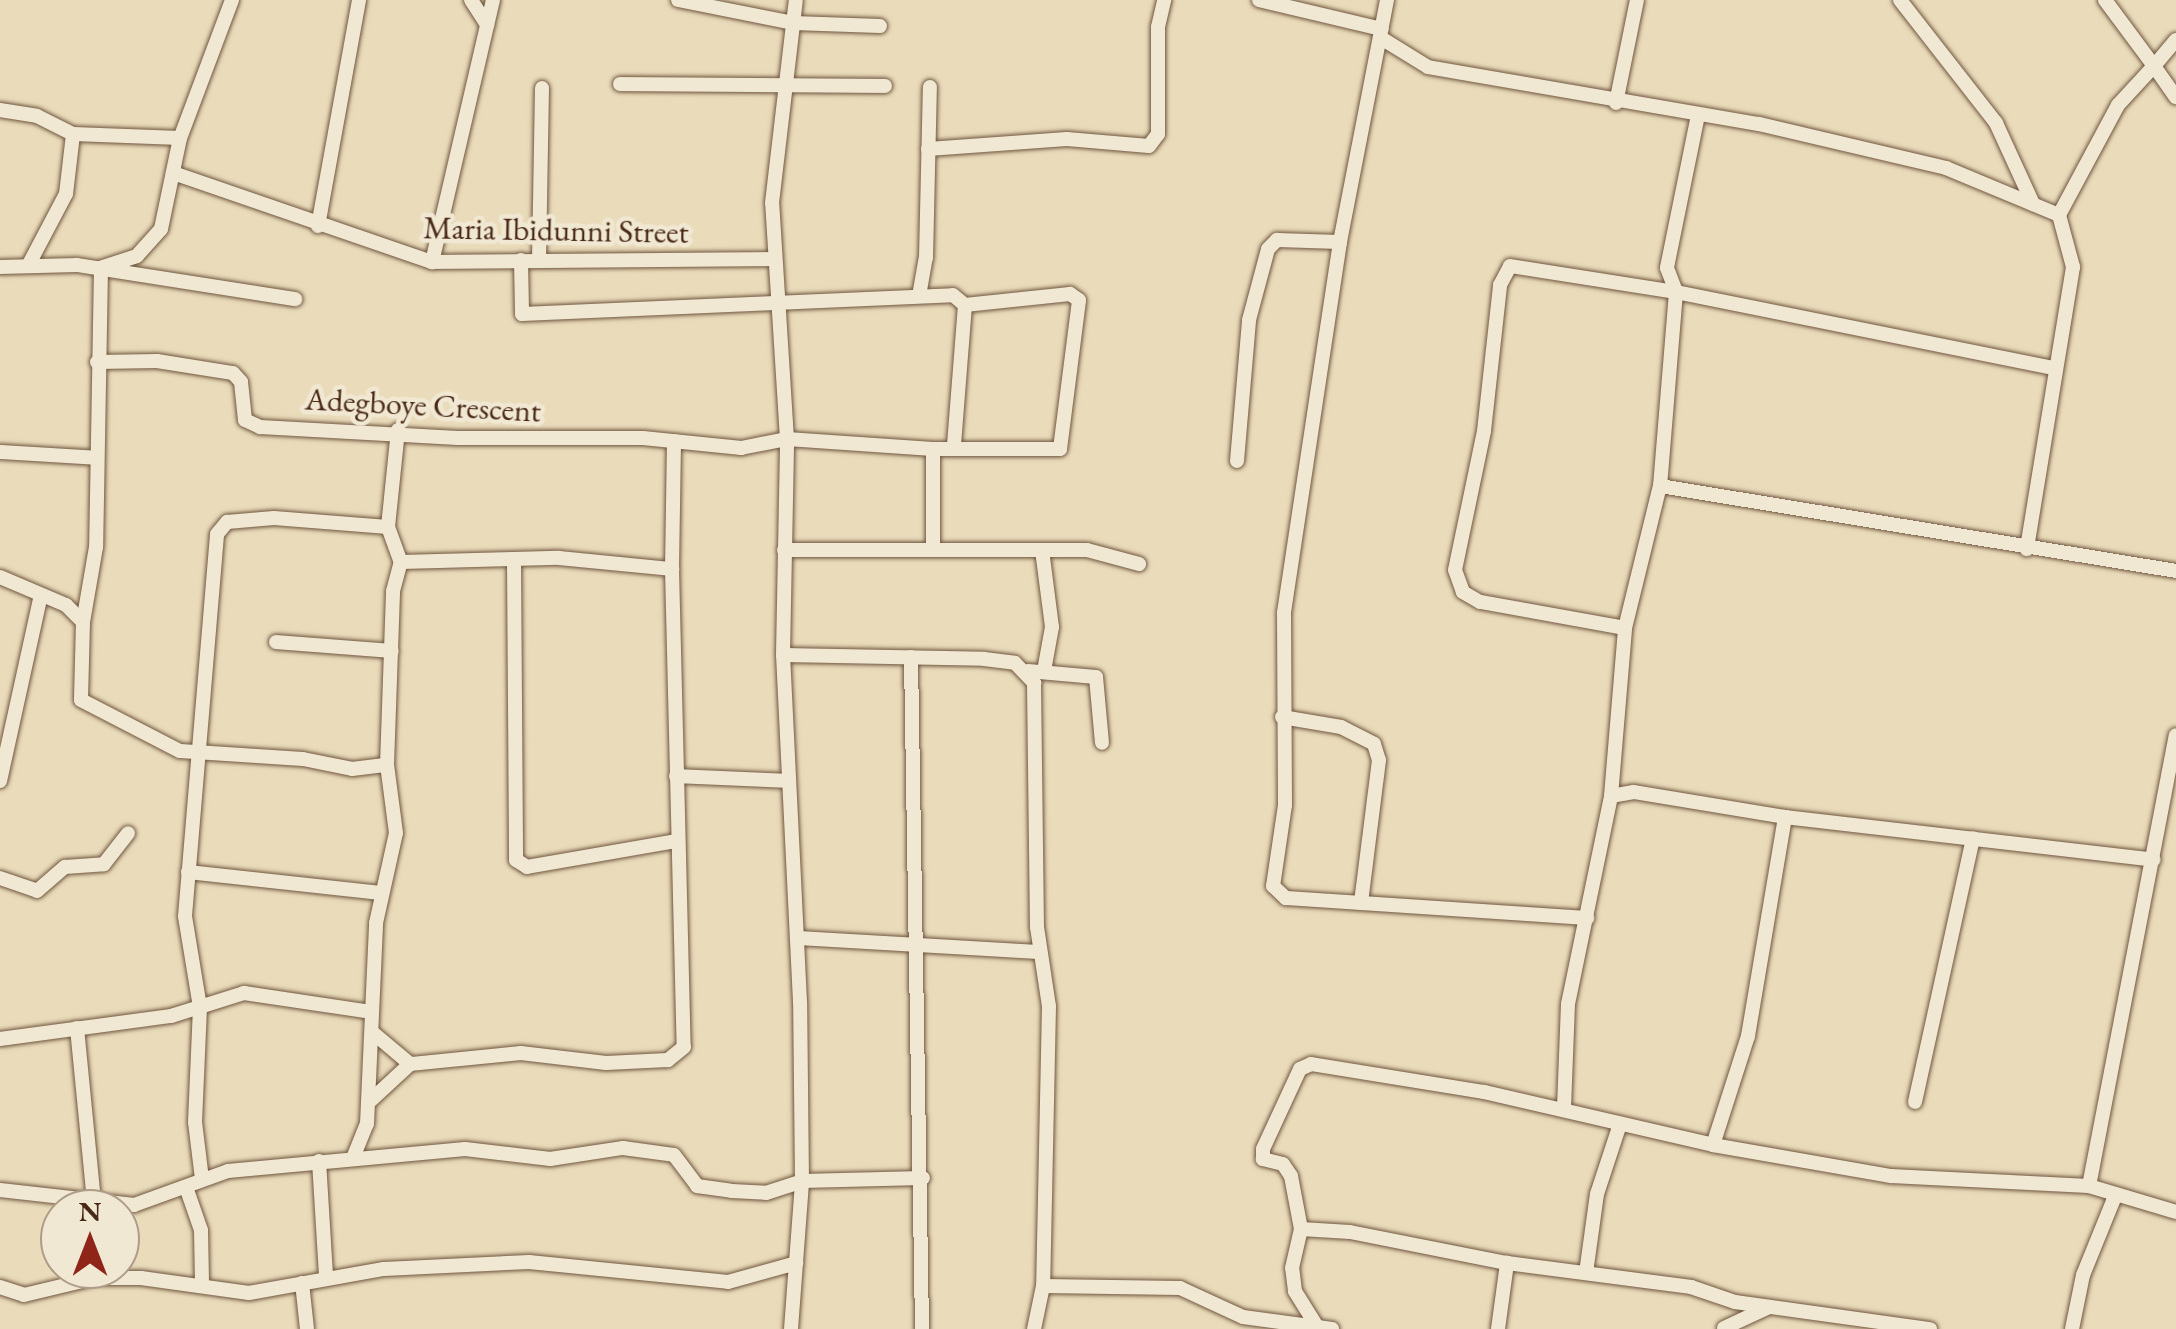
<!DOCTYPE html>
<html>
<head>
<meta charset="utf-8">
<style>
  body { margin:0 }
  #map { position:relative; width:2176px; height:1329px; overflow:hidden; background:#eadcbb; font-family:"EB Garamond",serif }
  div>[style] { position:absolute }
  .roads { filter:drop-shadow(0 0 2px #70563f) drop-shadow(0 0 2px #70563f) }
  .minor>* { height:14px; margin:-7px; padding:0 7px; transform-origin:7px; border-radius:7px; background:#f1e8d3 }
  span { translate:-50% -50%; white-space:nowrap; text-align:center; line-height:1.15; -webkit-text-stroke:9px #f1e8d3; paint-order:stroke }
  .street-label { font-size:32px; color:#482916 }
  .north { position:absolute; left:40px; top:1189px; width:100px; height:100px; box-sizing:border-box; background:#f1e8d3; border:2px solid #ad9c87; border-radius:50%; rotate:0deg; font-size:28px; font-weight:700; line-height:40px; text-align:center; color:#482916 }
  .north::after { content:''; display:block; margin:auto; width:35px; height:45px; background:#8f2418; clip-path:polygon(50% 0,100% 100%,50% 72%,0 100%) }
</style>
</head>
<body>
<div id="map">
  <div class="roads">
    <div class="minor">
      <div style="left:232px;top:0;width:147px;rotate:110.6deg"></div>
      <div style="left:180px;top:138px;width:93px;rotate:101.8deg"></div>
      <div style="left:161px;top:229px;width:36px;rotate:132deg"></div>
      <div style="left:137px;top:256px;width:38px;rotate:162deg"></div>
      <div style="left:101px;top:268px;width:279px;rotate:91deg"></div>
      <div style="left:96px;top:547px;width:76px;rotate:99.8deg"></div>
      <div style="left:83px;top:622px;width:78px;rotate:91.5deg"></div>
      <div style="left:81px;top:700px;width:111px;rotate:27.3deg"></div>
      <div style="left:180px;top:751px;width:123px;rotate:3.7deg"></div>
      <div style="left:303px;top:759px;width:50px;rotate:11.5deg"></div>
      <div style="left:352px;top:769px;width:35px;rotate:-7deg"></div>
      <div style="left:471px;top:0;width:30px;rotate:57deg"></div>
      <div style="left:678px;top:0;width:117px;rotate:11.3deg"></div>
      <div style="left:793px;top:23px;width:87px;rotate:2deg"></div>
      <div style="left:1259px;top:0;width:126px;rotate:13.3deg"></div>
      <div style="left:1387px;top:0;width:247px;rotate:101deg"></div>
      <div style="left:1340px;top:242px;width:375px;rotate:98.6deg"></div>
      <div style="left:1284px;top:613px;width:192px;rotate:89.7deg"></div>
      <div style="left:1285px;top:805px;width:82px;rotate:98.4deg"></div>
      <div style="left:1273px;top:886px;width:18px;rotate:43deg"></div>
      <div style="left:1286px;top:898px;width:302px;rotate:3.8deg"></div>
      <div style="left:1900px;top:0;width:156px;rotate:52deg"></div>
      <div style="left:1996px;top:123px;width:89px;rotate:65.4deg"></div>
      <div style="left:2105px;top:0;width:82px;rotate:53.4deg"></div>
      <div style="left:2154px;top:66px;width:34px;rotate:-50deg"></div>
      <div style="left:1381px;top:38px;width:55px;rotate:31.7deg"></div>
      <div style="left:1428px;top:67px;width:336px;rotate:9.8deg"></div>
      <div style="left:1759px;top:124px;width:192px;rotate:13.2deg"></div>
      <div style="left:1946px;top:168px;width:122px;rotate:22.6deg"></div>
      <div style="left:2059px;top:215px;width:54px;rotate:74.9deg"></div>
      <div style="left:2073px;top:267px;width:286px;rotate:99.3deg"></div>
      <div style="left:620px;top:84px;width:265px;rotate:0.4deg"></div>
      <div style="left:1616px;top:103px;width:105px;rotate:-78.5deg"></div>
      <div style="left:0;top:110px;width:37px;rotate:9deg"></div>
      <div style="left:37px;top:116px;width:40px;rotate:26.6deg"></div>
      <div style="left:73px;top:134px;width:107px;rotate:2.1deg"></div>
      <div style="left:1698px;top:115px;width:156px;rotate:101.5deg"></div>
      <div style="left:1667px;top:268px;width:26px;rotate:69deg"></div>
      <div style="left:1676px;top:292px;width:195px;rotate:94.7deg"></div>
      <div style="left:1660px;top:486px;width:523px;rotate:9.35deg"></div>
      <div style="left:928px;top:149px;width:139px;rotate:-4.1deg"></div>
      <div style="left:1067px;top:139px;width:82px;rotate:4.9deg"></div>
      <div style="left:1149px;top:146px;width:15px;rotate:-53deg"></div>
      <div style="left:1158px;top:134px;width:107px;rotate:-90deg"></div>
      <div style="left:1158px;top:27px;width:28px;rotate:-77deg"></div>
      <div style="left:173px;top:173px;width:274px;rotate:19deg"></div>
      <div style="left:432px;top:262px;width:341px;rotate:-0.5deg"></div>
      <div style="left:2059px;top:215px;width:125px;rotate:-61.8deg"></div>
      <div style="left:2118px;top:105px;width:53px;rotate:-47.3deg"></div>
      <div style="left:2154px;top:66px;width:38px;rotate:55deg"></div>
      <div style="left:318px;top:226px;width:230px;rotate:-79.7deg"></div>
      <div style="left:521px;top:260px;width:54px;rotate:88.9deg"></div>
      <div style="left:522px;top:314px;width:431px;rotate:-2.5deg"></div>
      <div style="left:953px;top:295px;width:16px;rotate:40deg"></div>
      <div style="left:965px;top:305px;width:141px;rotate:94.5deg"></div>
      <div style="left:539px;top:260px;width:172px;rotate:-89deg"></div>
      <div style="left:432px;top:262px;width:269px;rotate:-76.9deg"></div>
      <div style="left:28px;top:266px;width:81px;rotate:-62.2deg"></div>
      <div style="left:66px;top:194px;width:60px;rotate:-83.3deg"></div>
      <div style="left:0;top:267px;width:77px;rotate:-1.5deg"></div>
      <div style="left:77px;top:265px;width:221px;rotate:8.9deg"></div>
      <div style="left:919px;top:296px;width:39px;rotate:-80deg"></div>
      <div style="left:926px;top:258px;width:171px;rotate:-88.7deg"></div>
      <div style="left:97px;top:362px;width:60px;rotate:-1deg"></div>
      <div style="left:157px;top:361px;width:77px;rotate:9deg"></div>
      <div style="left:233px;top:373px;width:12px;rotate:48deg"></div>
      <div style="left:241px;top:382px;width:38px;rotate:84deg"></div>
      <div style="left:245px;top:420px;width:17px;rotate:25deg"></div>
      <div style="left:260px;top:427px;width:198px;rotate:3.2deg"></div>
      <div style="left:458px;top:438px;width:185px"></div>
      <div style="left:643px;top:438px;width:99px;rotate:5.8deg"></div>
      <div style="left:741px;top:448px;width:47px;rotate:-11.1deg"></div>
      <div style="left:787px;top:439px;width:146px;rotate:3.9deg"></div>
      <div style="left:933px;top:449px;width:101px;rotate:90deg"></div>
      <div style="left:933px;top:550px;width:154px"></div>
      <div style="left:1087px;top:550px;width:54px;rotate:15.1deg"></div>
      <div style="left:398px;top:430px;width:98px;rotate:95.9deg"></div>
      <div style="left:388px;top:527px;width:37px;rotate:70deg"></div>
      <div style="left:933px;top:449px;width:127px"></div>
      <div style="left:1060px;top:449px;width:150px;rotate:-82.7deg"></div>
      <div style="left:1079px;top:300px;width:11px;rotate:-146deg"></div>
      <div style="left:1070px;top:294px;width:106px;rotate:174deg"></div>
      <div style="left:0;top:452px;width:97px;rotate:3.5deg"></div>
      <div style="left:1237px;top:461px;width:142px;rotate:-85.1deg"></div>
      <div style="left:1249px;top:320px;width:73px;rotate:-75deg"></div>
      <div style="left:1268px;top:249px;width:13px;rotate:-45deg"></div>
      <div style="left:1277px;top:240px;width:63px;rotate:1.8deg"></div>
      <div style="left:784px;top:550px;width:149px"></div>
      <div style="left:1042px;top:550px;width:78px;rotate:82.6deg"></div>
      <div style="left:1052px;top:627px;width:45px;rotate:100.3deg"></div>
      <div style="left:514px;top:561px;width:299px;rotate:89.6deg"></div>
      <div style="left:516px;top:860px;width:13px;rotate:32deg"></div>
      <div style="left:527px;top:867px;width:151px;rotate:-9.9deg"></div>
      <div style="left:672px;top:569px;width:128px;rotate:-89.1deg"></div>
      <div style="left:0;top:577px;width:72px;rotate:23deg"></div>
      <div style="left:66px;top:605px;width:24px;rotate:45deg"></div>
      <div style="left:1625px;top:628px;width:147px;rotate:-169.8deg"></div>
      <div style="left:1480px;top:602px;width:20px;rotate:-150deg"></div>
      <div style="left:1463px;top:592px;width:23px;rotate:-110deg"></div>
      <div style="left:1455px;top:570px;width:142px;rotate:-78.2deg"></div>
      <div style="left:1484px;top:431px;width:147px;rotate:-83.7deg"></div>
      <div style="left:1500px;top:285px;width:21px;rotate:-62deg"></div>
      <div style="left:1510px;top:266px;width:168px;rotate:8.9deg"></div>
      <div style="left:1676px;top:292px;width:386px;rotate:11.4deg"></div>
      <div style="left:276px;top:642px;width:116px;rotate:4.4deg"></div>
      <div style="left:783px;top:655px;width:201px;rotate:1.1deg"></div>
      <div style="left:984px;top:659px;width:31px;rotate:7deg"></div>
      <div style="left:1015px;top:663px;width:28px;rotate:46deg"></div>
      <div style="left:1034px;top:683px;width:244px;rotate:89.3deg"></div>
      <div style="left:1037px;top:927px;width:80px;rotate:81.4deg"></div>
      <div style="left:1049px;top:1006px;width:280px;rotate:91.2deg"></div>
      <div style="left:1043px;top:1286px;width:44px;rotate:101.8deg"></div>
      <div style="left:911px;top:657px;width:672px;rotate:89.06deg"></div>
      <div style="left:1028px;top:671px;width:68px;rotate:5deg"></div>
      <div style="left:1096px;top:677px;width:66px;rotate:84.8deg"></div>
      <div style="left:1282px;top:717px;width:60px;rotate:9.6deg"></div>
      <div style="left:1341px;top:727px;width:37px;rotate:27deg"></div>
      <div style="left:1374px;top:744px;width:17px;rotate:73deg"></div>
      <div style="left:1379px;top:760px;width:144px;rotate:97.2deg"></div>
      <div style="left:676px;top:776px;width:113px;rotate:2.5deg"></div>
      <div style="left:0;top:781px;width:190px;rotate:-77.6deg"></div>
      <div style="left:1611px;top:796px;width:169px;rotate:-85.2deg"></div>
      <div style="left:1625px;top:628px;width:146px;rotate:-76.2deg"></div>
      <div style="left:188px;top:872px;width:194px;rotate:6.2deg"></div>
      <div style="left:0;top:878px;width:39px;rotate:19deg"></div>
      <div style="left:37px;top:891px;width:37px;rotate:-41deg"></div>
      <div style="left:65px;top:867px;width:39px;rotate:-4deg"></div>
      <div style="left:104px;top:864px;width:39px;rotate:-52deg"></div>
      <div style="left:797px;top:938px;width:243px;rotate:3.3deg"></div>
      <div style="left:77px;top:1028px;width:173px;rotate:84.4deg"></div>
      <div style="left:372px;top:1032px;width:50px;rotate:40.1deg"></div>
      <div style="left:0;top:1039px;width:173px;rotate:-7.7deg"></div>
      <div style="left:171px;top:1016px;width:77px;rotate:-17.5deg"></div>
      <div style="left:244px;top:993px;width:128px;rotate:8.5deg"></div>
      <div style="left:1915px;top:1102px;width:270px;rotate:-77.6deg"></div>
      <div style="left:1564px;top:1108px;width:104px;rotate:-87.8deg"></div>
      <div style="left:1568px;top:1004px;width:212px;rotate:-78.3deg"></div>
      <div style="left:1611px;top:796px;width:23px;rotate:-10deg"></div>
      <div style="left:1634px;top:792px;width:153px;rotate:9.4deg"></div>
      <div style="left:1785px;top:817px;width:371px;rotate:6.6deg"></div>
      <div style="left:1713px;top:1145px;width:114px;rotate:-72.2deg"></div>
      <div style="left:1748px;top:1036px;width:222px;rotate:-80.4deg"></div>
      <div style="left:353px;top:1158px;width:37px;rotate:-68deg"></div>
      <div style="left:367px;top:1124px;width:201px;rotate:-87.4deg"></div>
      <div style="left:376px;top:923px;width:92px;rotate:-77.5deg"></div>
      <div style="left:396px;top:833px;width:69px;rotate:-97.5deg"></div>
      <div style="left:387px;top:765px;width:174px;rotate:-88deg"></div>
      <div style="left:393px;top:591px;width:30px;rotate:-75deg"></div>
      <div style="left:401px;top:562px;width:158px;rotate:-1.5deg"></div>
      <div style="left:559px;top:558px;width:114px;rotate:5.6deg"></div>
      <div style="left:672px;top:569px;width:478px;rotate:88.6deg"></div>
      <div style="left:684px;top:1047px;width:21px;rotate:141deg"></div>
      <div style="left:668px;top:1060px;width:62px;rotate:177.2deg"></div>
      <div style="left:606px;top:1063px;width:86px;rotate:-173.3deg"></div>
      <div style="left:521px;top:1053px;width:112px;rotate:174.3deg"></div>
      <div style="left:410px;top:1064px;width:56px;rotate:137.2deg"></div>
      <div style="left:319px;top:1161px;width:115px;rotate:86.5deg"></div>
      <div style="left:202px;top:1179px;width:57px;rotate:-97deg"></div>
      <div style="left:195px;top:1122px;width:115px;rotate:-87.5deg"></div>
      <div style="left:200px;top:1007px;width:92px;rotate:-99.4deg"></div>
      <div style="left:185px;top:916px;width:383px;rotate:-85.2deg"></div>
      <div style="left:217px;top:534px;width:16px;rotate:-50deg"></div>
      <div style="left:227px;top:522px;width:47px;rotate:-4.9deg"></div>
      <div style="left:274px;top:518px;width:114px;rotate:4.5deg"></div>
      <div style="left:2089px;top:1186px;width:459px;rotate:-79.1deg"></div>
      <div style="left:186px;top:1187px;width:46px;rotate:70.8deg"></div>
      <div style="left:201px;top:1230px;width:52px;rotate:88.9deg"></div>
      <div style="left:0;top:1190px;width:135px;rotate:6.4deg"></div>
      <div style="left:134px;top:1205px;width:100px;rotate:-19.9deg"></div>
      <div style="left:228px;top:1171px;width:238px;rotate:-5.3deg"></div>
      <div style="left:465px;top:1149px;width:86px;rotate:6.7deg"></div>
      <div style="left:550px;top:1159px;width:74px;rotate:-8.6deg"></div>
      <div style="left:623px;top:1148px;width:51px;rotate:7.8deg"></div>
      <div style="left:674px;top:1155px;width:39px;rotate:53deg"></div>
      <div style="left:697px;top:1186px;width:35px;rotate:8deg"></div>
      <div style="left:732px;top:1191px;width:34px;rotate:3deg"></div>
      <div style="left:766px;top:1193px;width:38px;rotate:-18deg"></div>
      <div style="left:802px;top:1181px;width:121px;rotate:-1.4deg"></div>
      <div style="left:1301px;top:1229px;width:49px;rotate:3.5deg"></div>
      <div style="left:1350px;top:1232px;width:160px;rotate:11.2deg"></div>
      <div style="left:1507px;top:1263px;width:186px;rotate:7.4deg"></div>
      <div style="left:1691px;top:1287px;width:46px;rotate:18.8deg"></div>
      <div style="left:1735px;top:1302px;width:197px;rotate:7.9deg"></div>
      <div style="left:1586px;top:1273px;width:80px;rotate:-82.1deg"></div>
      <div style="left:1597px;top:1194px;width:74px;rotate:-71.8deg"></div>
      <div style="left:302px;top:1283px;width:46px;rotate:83.8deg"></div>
      <div style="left:1043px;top:1286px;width:137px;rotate:0.8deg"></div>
      <div style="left:1180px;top:1288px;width:69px;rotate:24.7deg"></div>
      <div style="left:1243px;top:1317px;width:90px;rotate:7.7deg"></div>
      <div style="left:0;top:1287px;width:25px;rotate:18deg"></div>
      <div style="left:24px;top:1295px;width:73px;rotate:-13.5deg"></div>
      <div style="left:95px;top:1278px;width:46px"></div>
      <div style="left:141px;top:1278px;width:109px;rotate:7.9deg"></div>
      <div style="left:249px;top:1293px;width:137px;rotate:-10.1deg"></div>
      <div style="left:384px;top:1269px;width:145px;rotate:-2.8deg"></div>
      <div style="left:529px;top:1262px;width:200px;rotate:5.7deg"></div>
      <div style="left:728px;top:1282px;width:71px;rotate:-15.6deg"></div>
      <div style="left:1316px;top:1325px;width:40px;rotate:-122deg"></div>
      <div style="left:1295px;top:1291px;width:23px;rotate:-97deg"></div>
      <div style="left:1292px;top:1268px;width:40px;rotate:-77deg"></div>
      <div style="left:1301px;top:1229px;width:54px;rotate:-100.7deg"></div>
      <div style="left:1291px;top:1176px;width:14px;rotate:-124deg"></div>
      <div style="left:1283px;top:1164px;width:21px;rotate:-166deg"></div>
      <div style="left:1263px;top:1159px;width:10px;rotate:-90deg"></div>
      <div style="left:1263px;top:1149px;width:88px;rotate:-65.2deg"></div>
      <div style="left:1300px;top:1069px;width:12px;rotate:-24deg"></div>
      <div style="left:1311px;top:1064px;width:175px;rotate:9.2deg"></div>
      <div style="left:1484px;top:1092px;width:235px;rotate:13deg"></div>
      <div style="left:1713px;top:1145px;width:181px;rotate:9.9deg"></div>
      <div style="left:1891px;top:1176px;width:198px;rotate:2.9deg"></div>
      <div style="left:2089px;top:1186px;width:91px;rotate:16.6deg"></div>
      <div style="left:1724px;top:1328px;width:50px;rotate:-25deg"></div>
      <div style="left:791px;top:1329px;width:148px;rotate:-85.7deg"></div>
      <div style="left:802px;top:1181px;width:179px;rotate:-90.6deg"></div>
      <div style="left:800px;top:1002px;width:347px;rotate:-92.8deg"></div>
      <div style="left:783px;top:655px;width:216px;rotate:-88.9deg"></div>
      <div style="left:787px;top:439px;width:236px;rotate:-93.6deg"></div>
      <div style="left:772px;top:203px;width:204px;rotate:-83.3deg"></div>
      <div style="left:1498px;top:1329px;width:67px;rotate:-82.2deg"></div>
      <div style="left:2072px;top:1329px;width:55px;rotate:-78.5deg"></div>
      <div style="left:2083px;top:1275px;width:85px;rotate:-67.9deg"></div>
    </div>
  </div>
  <div class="street-label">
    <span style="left:556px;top:230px;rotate:1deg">Maria Ibidunni Street</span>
    <span style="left:423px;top:405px;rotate:3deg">Adegboye Crescent</span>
  </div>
  <div class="north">N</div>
</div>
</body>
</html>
